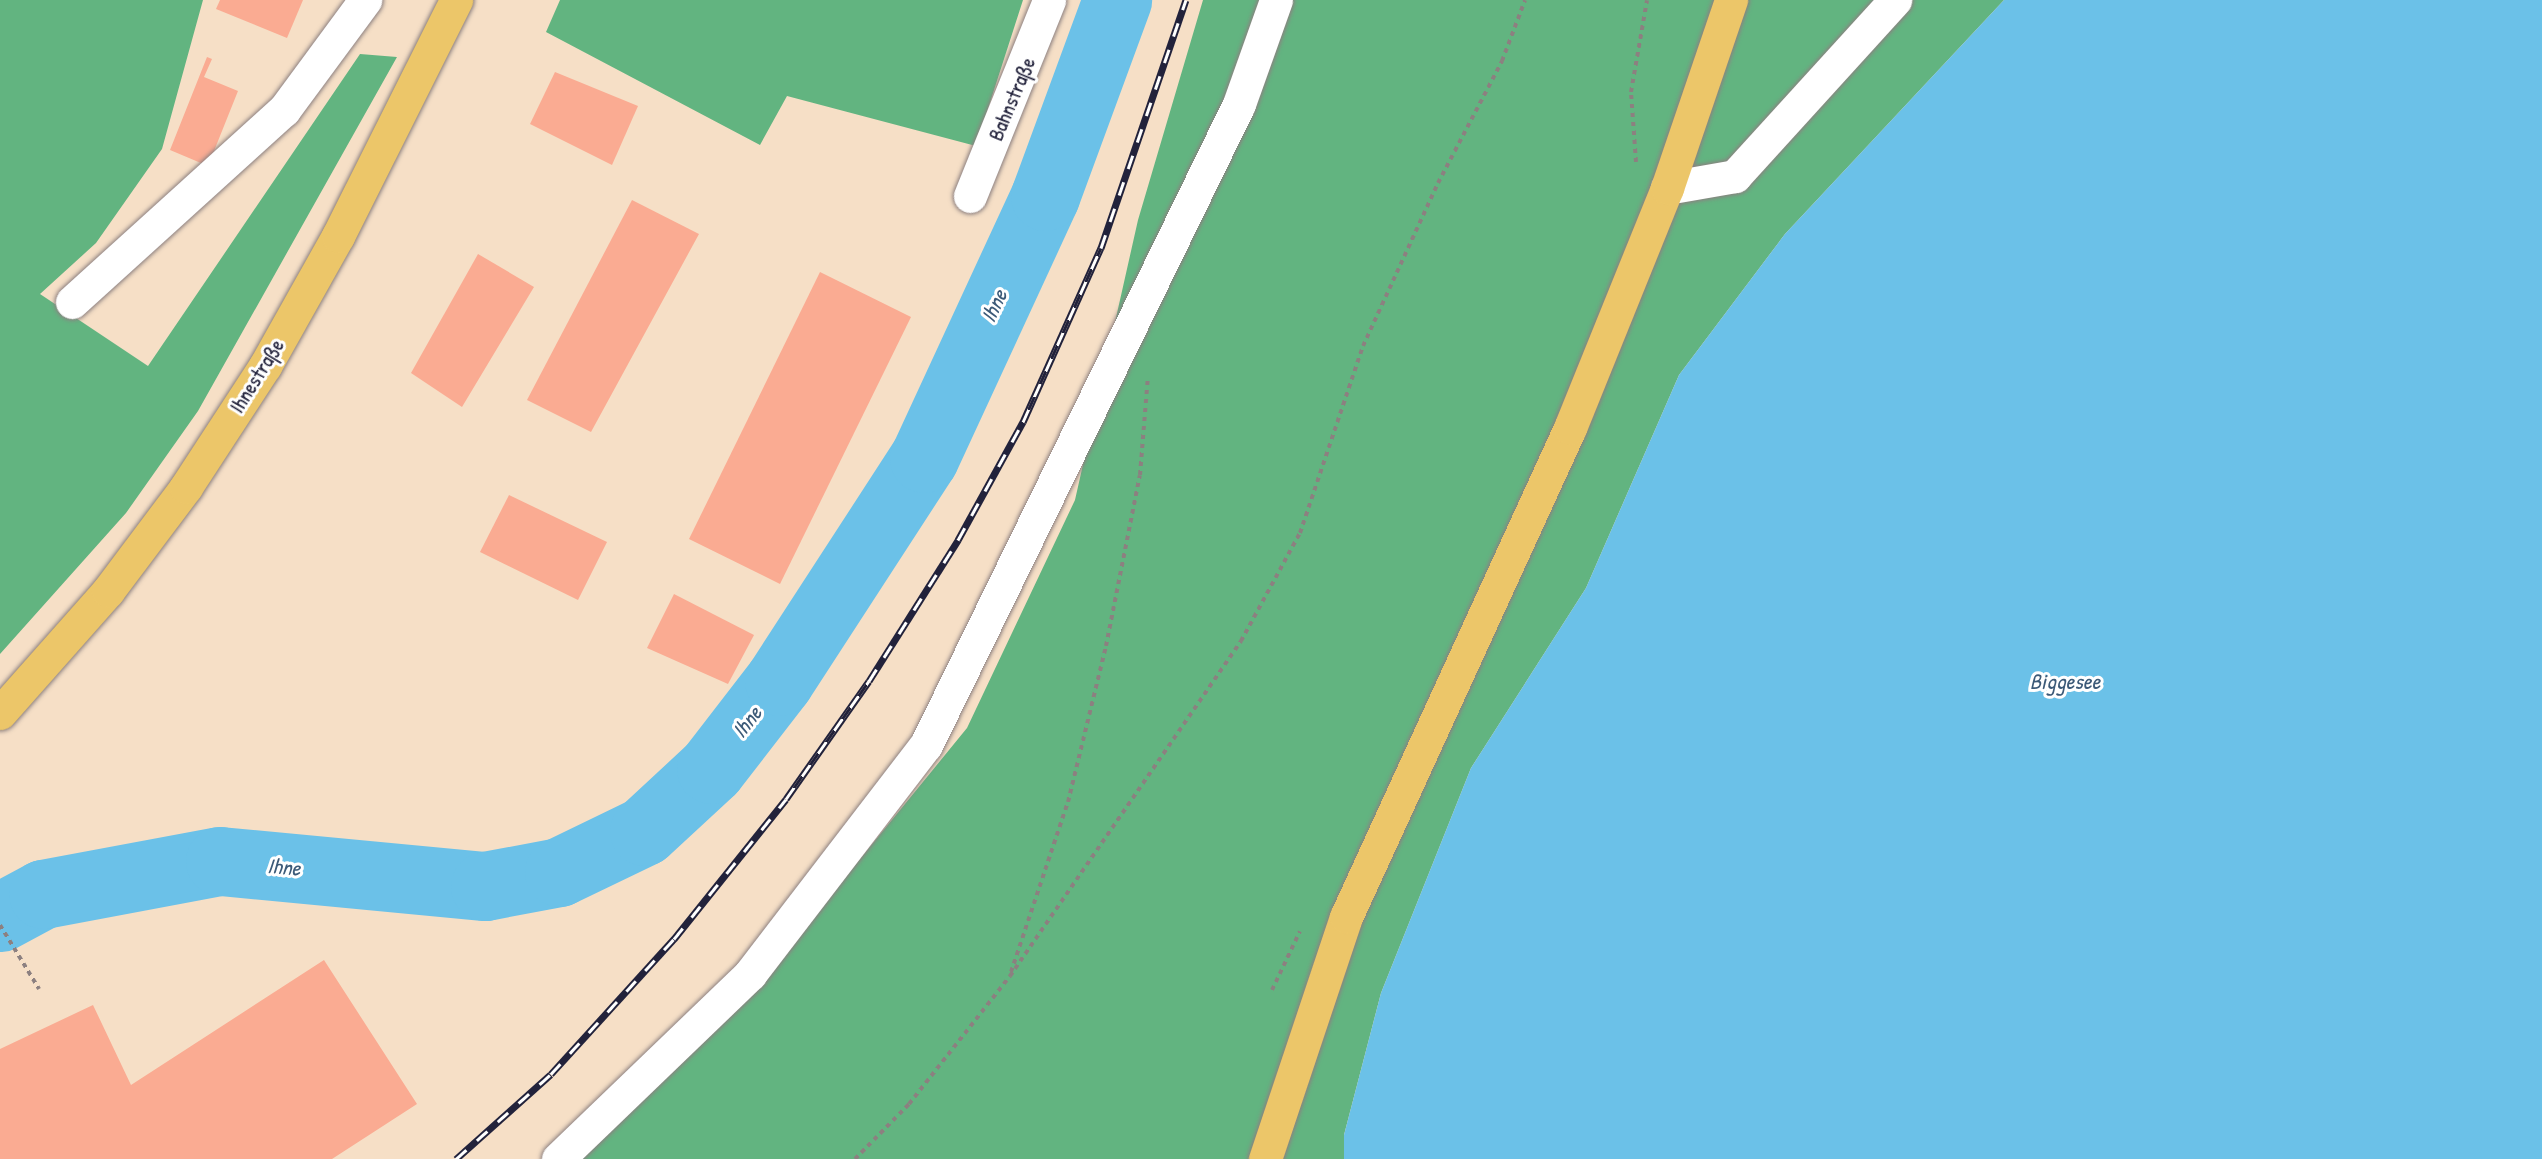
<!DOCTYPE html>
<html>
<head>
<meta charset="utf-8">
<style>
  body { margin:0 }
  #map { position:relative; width:2542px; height:1159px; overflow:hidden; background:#f6dfc6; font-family:"Patrick Hand",sans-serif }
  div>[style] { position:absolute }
  .forest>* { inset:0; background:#62b480 }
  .water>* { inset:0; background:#6bc1e8 }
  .river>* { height:69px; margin:-34.5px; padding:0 34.5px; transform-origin:34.5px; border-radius:34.5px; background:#6bc1e8 }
  .building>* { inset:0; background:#faab92 }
  .path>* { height:4px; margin-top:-2px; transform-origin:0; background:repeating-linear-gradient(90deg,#8c8080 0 4.5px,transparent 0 9px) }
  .roads { filter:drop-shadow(0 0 2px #8c8080) drop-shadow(0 0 2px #8c8080) }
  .minor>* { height:33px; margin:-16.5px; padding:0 16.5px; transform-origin:16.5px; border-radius:16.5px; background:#fff }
  .major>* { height:33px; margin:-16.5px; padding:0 16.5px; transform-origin:16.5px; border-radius:16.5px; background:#ecc669 }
  .rail>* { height:7px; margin-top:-3.5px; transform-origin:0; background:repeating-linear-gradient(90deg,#fff 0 14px,#22223b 0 28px); box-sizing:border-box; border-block:2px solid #22223b }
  span { translate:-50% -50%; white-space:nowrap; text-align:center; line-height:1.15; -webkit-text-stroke:6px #fff; paint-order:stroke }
  .street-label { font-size:21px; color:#22223b }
  .water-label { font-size:22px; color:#3c5a78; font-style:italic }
</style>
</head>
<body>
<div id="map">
  <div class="forest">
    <div style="clip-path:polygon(0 0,203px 0,162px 149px,96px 243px,40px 294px,148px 366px,360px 54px,397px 57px,198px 411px,126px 513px,0 654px)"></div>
    <div style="clip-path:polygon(560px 0,1023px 0,976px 146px,787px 96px,760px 145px,546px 32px)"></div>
    <div style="clip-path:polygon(1203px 0,2004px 0,1785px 234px,1679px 375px,1586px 588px,1471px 768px,1381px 993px,1344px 1135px,1344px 1159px,578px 1159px,744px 1001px,967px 728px,1075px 500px,1138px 220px)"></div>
  </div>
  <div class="water">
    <div style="clip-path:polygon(2004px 0,2542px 0,2542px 1159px,1344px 1159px,1344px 1135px,1381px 993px,1471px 768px,1586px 588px,1679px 375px,1785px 234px)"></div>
  </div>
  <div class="river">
    <div style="left:0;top:917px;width:49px;rotate:-28.1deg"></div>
    <div style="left:43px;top:894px;width:180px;rotate:-10.6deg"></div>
    <div style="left:220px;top:861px;width:266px;rotate:5.4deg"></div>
    <div style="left:485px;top:886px;width:75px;rotate:-10.7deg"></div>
    <div style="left:559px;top:872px;width:94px;rotate:-25.8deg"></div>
    <div style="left:644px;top:831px;width:91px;rotate:-42.8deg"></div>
    <div style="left:711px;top:769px;width:111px;rotate:-52.3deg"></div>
    <div style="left:779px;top:681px;width:266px;rotate:-57deg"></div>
    <div style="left:924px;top:458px;width:289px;rotate:-65.2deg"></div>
    <div style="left:1045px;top:196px;width:209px;rotate:-69.8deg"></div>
  </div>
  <div class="building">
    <div style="clip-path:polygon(220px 0,303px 0,287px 38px,216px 9px)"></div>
    <div style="clip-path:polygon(207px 57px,212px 59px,204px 77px,238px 91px,208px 166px,170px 150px)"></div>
    <div style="clip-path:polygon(555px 72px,638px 106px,612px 165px,530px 124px)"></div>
    <div style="clip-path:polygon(632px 200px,699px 234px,591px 432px,527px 400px)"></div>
    <div style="clip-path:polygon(478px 254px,534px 287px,462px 407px,411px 373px)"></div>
    <div style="clip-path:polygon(820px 272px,911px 317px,780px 584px,689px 539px)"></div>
    <div style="clip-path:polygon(509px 495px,607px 542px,578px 600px,480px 552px)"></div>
    <div style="clip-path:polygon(674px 594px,754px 635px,728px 684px,647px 648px)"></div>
    <div style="clip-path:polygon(324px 960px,417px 1104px,332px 1159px,0 1159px,0 1049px,93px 1005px,131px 1085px)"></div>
  </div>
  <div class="path">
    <div style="left:1636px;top:162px;width:70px;rotate:-94.1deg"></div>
    <div style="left:1631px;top:92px;width:93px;rotate:-80.1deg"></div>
    <div style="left:0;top:925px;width:75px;rotate:58.6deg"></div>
    <div style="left:1011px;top:972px;width:179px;rotate:-71.5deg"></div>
    <div style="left:1068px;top:802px;width:161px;rotate:-76.3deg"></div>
    <div style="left:1106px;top:646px;width:174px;rotate:-78.8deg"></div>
    <div style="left:1140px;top:475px;width:99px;rotate:-85.4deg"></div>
    <div style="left:1272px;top:990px;width:65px;rotate:-64.6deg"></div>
    <div style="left:855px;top:1159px;width:77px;rotate:-45.5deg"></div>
    <div style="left:909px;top:1104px;width:163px;rotate:-51.7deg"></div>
    <div style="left:1010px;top:976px;width:407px;rotate:-55.4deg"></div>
    <div style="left:1241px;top:641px;width:123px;rotate:-61.4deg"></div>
    <div style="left:1300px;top:533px;width:197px;rotate:-71.4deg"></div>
    <div style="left:1363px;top:346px;width:179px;rotate:-65.3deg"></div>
    <div style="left:1438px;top:183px;width:138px;rotate:-62.3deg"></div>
    <div style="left:1502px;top:61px;width:65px;rotate:-69.3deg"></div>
  </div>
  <div class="roads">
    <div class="minor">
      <div style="left:1667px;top:188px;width:69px;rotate:-10deg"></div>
      <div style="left:1735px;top:176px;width:238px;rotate:-47.7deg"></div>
      <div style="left:970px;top:196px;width:211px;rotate:-68deg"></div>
      <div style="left:72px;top:302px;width:286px;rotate:-42.2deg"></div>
      <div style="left:284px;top:110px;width:137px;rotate:-53.6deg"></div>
      <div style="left:558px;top:1159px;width:267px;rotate:-43.9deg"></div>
      <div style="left:750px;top:974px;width:289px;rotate:-52.5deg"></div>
      <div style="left:926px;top:745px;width:713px;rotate:-63.97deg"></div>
      <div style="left:1239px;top:104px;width:110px;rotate:-70.4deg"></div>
    </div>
    <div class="major">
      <div style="left:0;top:713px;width:163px;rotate:-48.5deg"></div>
      <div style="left:108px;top:591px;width:130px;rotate:-53.1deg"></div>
      <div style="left:186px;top:487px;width:145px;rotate:-56.9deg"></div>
      <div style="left:265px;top:366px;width:149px;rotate:-60.7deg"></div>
      <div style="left:338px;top:236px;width:264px;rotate:-63.4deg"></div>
      <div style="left:1265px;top:1159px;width:255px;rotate:-71.5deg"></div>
      <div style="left:1346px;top:917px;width:538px;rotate:-65.39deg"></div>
      <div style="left:1570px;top:428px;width:259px;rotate:-68deg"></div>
      <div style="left:1667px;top:188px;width:199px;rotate:-71.2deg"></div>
    </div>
  </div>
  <div class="rail">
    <div style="left:456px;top:1159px;width:127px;rotate:-41.8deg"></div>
    <div style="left:551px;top:1074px;width:183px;rotate:-47.7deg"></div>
    <div style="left:674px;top:939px;width:179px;rotate:-51.3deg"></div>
    <div style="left:786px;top:799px;width:144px;rotate:-54.9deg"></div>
    <div style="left:869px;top:681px;width:167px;rotate:-57.7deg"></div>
    <div style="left:958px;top:540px;width:135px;rotate:-61.2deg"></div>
    <div style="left:1023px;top:422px;width:191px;rotate:-65.9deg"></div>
    <div style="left:1101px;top:248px;width:262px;rotate:-71.1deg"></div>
  </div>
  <div class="street-label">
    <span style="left:1012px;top:99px;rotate:-67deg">Bahnstraße</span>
    <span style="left:257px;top:376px;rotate:-58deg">Ihnestraße</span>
  </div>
  <div class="water-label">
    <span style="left:994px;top:306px;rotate:-65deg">Ihne</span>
    <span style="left:2065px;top:682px">Biggesee</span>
    <span style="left:747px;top:722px;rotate:-52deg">Ihne</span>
    <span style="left:284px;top:867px;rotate:5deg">Ihne</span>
  </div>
</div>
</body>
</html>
